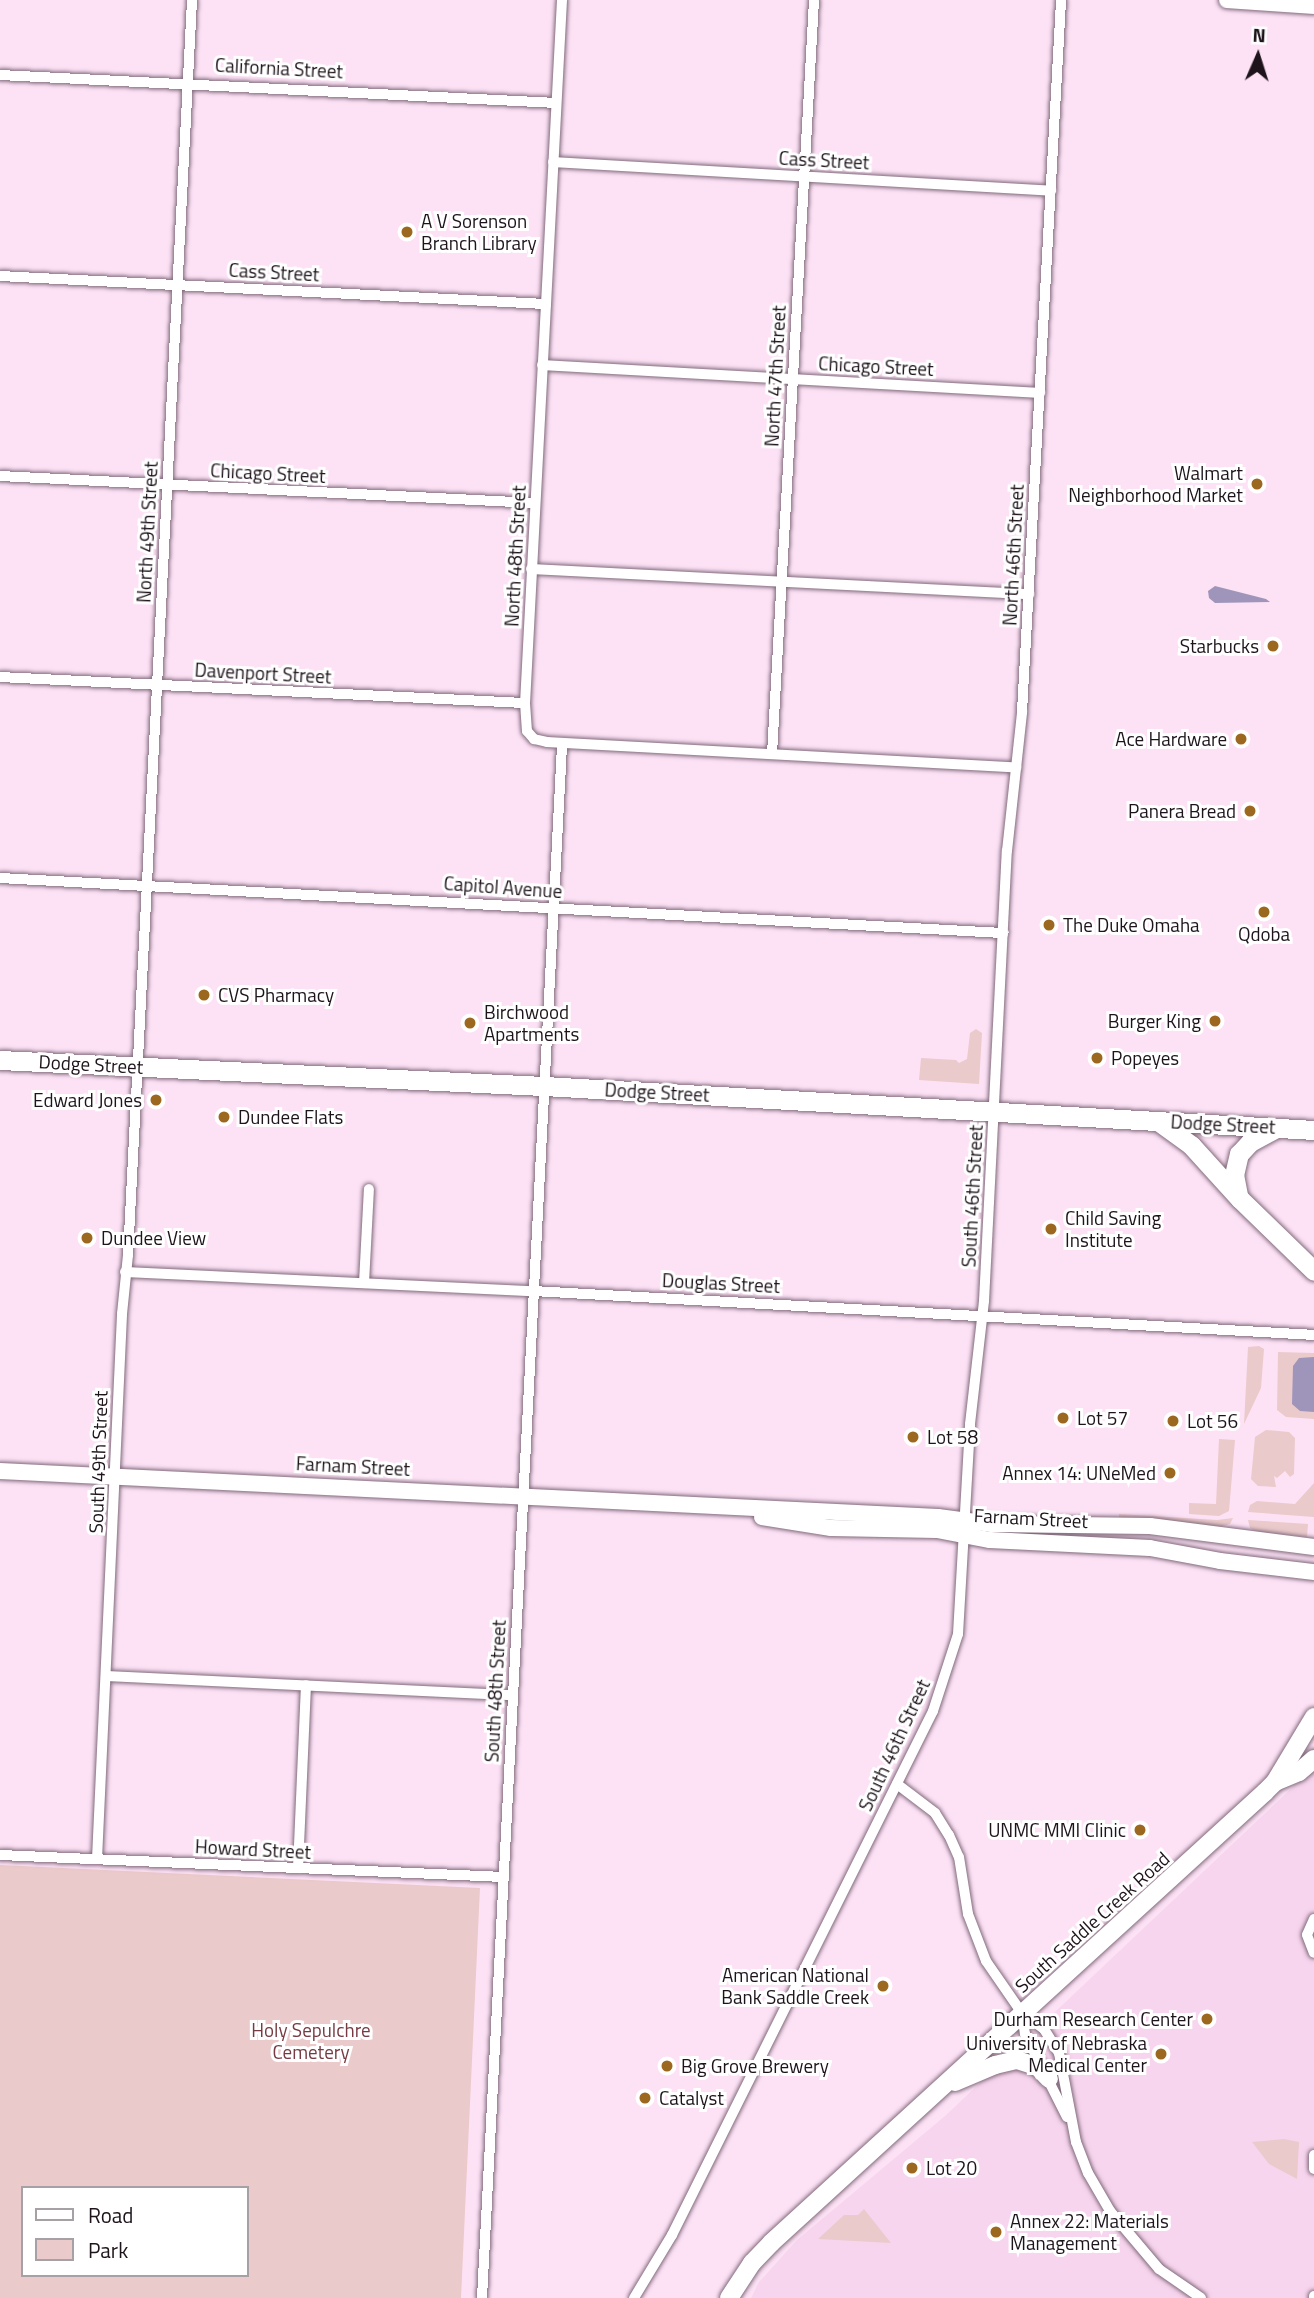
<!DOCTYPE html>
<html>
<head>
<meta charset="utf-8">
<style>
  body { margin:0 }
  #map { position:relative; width:1314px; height:2298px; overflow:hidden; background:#fde2f6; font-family:"Titillium Web",sans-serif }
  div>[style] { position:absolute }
  .built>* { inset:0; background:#f7d5ee }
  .green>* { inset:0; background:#ebcacc }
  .water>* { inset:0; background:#9f95ba }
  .roads { filter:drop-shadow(0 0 2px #816a7b) drop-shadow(0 0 2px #816a7b) }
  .street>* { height:10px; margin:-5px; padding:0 5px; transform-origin:5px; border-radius:5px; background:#fff }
  .secondary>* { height:16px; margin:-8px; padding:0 8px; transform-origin:8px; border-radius:8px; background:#fff }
  .primary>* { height:18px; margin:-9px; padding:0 9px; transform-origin:9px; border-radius:9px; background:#fff }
  .highway>* { height:19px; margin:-9.5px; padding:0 9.5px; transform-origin:9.5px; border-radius:9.5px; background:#fff }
  .dots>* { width:19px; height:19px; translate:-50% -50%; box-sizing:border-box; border:4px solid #fff; border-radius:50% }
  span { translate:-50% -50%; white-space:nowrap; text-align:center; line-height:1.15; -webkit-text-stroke:6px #fff; paint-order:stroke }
  .street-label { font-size:19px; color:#1d141b }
  .poi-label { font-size:19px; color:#1d141b }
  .left { translate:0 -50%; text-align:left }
  .right { translate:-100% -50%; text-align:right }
  .park-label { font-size:19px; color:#773a42 }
  .legend { position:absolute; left:21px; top:2186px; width:228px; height:91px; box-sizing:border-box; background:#fff; border:2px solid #a5a1a4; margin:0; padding:9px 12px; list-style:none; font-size:21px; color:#1d141b }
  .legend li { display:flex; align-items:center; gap:14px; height:35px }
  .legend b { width:35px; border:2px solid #a5a1a4 }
  .north { position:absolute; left:1223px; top:21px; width:70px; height:70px; -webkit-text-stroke:5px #fff; paint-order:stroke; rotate:3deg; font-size:19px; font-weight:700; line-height:28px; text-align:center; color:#1d141b }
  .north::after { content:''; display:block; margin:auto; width:24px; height:32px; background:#1d141b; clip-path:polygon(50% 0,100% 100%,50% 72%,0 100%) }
</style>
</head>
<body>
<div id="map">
  <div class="built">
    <div style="clip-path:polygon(1314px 1767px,1314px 2298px,751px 2298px,759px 2282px,797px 2240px,945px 2116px)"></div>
  </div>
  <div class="green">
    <div style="clip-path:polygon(976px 1029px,982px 1033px,979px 1084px,919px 1080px,921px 1058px,956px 1060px,959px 1063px,967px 1059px,970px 1033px)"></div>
    <div style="clip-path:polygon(1259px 1346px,1264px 1349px,1261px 1388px,1244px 1424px,1248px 1347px)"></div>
    <div style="clip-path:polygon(1278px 1352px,1314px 1353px,1314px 1419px,1286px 1417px,1277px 1410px)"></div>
    <div style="clip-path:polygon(1266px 1430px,1289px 1432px,1295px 1438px,1294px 1474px,1290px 1477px,1285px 1471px,1277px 1478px,1274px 1476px,1276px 1487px,1258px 1486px,1251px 1479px,1255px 1437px)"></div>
    <div style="clip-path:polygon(1219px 1439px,1235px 1440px,1229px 1511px,1219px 1516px,1189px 1514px,1189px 1503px,1216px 1504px)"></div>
    <div style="clip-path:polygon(1314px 1483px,1314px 1517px,1248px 1512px,1250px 1505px,1257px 1501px,1295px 1504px)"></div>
    <div style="clip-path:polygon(1119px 1514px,1217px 1520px,1233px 1518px,1230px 1524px,1220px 1527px,1119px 1518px)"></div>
    <div style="clip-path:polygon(1248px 1520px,1308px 1524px,1307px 1537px,1257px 1532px,1250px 1528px)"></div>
    <div style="clip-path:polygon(evenodd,0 1865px,480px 1888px,461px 2298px,0 2298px,0 1865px,23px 2188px,247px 2188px,247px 2275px,23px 2275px,23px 2188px)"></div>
    <div style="clip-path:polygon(1284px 2139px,1299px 2142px,1297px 2179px,1269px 2164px,1252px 2142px)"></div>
    <div style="clip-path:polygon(864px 2209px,891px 2243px,818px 2239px,844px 2215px,858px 2215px)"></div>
  </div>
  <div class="water">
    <div style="clip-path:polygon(1215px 586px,1266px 599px,1270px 602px,1215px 603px,1209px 598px,1208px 591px)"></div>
    <div style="clip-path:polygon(1314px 1357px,1314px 1412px,1300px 1411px,1292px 1404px,1293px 1366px,1299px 1358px)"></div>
  </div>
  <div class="roads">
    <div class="street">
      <div style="left:562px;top:0;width:704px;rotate:93.01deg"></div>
      <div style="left:525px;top:703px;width:28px;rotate:86deg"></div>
      <div style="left:527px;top:731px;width:11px;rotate:49deg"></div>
      <div style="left:534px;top:739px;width:13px;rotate:13deg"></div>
      <div style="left:547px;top:742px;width:470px;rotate:3.1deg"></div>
      <div style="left:0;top:75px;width:557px;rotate:2.88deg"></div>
      <div style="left:553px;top:162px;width:499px;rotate:3.3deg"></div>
      <div style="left:0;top:276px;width:547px;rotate:2.94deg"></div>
      <div style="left:542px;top:365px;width:499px;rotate:3.2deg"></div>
      <div style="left:0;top:476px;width:536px;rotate:2.89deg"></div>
      <div style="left:531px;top:569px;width:499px;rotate:2.9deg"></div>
      <div style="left:0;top:677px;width:526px;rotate:2.84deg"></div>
      <div style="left:772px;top:754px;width:755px;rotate:-86.81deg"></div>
      <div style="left:0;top:878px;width:1005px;rotate:3.14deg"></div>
      <div style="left:125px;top:1272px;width:408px;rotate:2.7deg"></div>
      <div style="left:533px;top:1291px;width:782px;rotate:3.22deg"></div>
      <div style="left:364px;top:1283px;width:94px;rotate:-87deg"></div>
      <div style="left:106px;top:1676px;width:407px;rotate:2.7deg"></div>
      <div style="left:897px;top:1784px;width:48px;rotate:37.3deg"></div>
      <div style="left:935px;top:1813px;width:26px;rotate:58deg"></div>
      <div style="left:949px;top:1835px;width:24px;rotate:66deg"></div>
      <div style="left:959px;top:1857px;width:58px;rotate:81deg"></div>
      <div style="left:968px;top:1914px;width:50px;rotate:69deg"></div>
      <div style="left:986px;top:1961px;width:63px;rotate:55.3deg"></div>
      <div style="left:1022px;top:2013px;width:27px;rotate:36deg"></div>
      <div style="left:1044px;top:2029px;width:28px;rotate:58deg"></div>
      <div style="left:1059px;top:2053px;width:91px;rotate:79.2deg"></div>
      <div style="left:1076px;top:2142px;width:33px;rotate:69deg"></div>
      <div style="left:1088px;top:2173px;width:44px;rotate:59.9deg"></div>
      <div style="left:1110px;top:2211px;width:76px;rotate:49.8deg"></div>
      <div style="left:1159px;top:2269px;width:51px;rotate:34.6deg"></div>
      <div style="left:0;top:1855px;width:504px;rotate:2.5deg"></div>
      <div style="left:97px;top:1859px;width:546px;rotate:-87.37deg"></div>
      <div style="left:122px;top:1314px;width:59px;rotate:-84.2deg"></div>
      <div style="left:128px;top:1255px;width:1257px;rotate:-87.08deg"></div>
      <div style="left:298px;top:1868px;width:183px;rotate:-87.5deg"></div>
      <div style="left:1314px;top:1919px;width:17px;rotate:114deg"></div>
      <div style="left:1307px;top:1935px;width:19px;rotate:69deg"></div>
      <div style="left:1022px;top:2013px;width:21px;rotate:82deg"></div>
      <div style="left:1025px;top:2034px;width:93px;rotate:63.2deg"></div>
      <div style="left:1314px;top:2155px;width:14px;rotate:90deg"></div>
      <div style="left:482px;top:2298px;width:1557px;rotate:-87.05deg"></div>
      <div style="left:634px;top:2298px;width:74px;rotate:-58.9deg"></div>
      <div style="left:672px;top:2235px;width:585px;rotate:-63.52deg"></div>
      <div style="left:933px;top:1711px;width:81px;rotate:-72deg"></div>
      <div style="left:958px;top:1634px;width:210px;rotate:-86.7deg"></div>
      <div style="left:970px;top:1424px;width:124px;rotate:-83.5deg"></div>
      <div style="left:984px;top:1301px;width:451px;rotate:-87.1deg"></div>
      <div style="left:1007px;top:851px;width:140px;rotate:-83.8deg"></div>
      <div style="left:1022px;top:712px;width:713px;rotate:-86.86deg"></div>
      <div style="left:1314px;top:2298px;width:2px;rotate:-90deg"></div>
    </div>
    <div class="secondary">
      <div style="left:1227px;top:0;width:87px;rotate:3.9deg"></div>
      <div style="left:0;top:1471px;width:939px;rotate:2.81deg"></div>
      <div style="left:938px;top:1517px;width:53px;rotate:7.5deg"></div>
      <div style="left:991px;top:1524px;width:159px;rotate:0.7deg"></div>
      <div style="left:1150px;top:1526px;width:165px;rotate:7.3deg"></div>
      <div style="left:762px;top:1517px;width:70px;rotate:9.1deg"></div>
      <div style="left:831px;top:1528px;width:106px;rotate:1.1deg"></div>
      <div style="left:937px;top:1530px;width:54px;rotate:10.7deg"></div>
      <div style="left:990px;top:1540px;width:160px;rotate:2.9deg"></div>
      <div style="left:1150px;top:1548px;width:71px;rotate:10.5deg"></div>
      <div style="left:1220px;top:1561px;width:95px;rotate:6.7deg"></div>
    </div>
    <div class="primary">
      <div style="left:1275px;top:1782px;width:26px;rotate:-23deg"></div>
      <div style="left:1299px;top:1772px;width:20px;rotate:-41deg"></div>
      <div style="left:955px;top:2082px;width:43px;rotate:-23deg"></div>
      <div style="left:995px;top:2065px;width:23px;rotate:-13deg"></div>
      <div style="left:1017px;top:2060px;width:22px;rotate:18deg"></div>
      <div style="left:1038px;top:2067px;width:16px;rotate:47deg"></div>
      <div style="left:729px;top:2298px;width:42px;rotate:-56.7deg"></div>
      <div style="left:752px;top:2263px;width:28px;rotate:-46deg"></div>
      <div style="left:771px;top:2243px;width:669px;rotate:-42.39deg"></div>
      <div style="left:1265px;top:1792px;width:14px;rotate:-45deg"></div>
      <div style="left:1275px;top:1782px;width:76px;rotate:-59deg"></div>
    </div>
    <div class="highway">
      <div style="left:0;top:1060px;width:545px;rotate:2.74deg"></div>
      <div style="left:544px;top:1086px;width:771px;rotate:3.27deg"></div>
      <div style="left:1158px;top:1121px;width:41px;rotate:36deg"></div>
      <div style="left:1191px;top:1145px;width:73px;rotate:47.8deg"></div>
      <div style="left:1240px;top:1199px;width:103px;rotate:44.2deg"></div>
      <div style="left:1238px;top:1195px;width:20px;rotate:-101deg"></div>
      <div style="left:1234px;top:1175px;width:22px;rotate:-77deg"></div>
      <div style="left:1239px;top:1154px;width:16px;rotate:-47deg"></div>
      <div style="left:1250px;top:1142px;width:30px;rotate:-28deg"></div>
    </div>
  </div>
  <div class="dots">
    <div style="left:407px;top:232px;background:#9c671f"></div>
    <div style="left:1257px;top:484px;background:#9c671f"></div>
    <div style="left:1273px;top:646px;background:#9c671f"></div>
    <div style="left:1241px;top:739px;background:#9c671f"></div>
    <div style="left:1250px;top:811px;background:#9c671f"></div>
    <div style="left:1264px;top:912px;background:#9c671f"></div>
    <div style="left:1049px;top:925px;background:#9c671f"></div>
    <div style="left:204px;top:995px;background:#9c671f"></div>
    <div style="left:1215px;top:1021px;background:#9c671f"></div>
    <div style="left:470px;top:1023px;background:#9c671f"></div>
    <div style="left:1097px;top:1058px;background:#9c671f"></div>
    <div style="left:156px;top:1100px;background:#9c671f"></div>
    <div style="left:224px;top:1117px;background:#9c671f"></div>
    <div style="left:1051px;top:1229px;background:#9c671f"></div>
    <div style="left:87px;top:1238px;background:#9c671f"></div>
    <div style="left:1063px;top:1418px;background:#9c671f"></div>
    <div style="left:1173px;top:1421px;background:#9c671f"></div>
    <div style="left:913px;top:1437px;background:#9c671f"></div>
    <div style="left:1170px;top:1473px;background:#9c671f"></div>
    <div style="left:1140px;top:1830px;background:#9c671f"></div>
    <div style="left:883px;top:1986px;background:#9c671f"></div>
    <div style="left:1207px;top:2019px;background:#9c671f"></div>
    <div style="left:1161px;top:2054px;background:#9c671f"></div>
    <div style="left:667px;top:2066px;background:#9c671f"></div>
    <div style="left:645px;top:2098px;background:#9c671f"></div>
    <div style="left:912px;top:2168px;background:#9c671f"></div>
    <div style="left:996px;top:2232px;background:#9c671f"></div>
  </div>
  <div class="street-label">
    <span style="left:279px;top:68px;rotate:3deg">California Street</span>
    <span style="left:824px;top:160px;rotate:3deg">Cass Street</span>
    <span style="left:274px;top:272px;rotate:3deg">Cass Street</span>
    <span style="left:876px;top:366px;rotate:3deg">Chicago Street</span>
    <span style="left:775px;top:376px;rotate:-87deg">North 47th Street</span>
    <span style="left:268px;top:473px;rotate:3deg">Chicago Street</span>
    <span style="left:147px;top:532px;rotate:-87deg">North 49th Street</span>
    <span style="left:1013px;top:555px;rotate:-87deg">North 46th Street</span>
    <span style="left:515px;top:556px;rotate:-87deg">North 48th Street</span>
    <span style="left:263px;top:673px;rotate:3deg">Davenport Street</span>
    <span style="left:503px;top:887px;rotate:4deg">Capitol Avenue</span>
    <span style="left:91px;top:1064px;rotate:3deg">Dodge Street</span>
    <span style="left:657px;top:1092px;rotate:3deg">Dodge Street</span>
    <span style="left:1223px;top:1124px;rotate:3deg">Dodge Street</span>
    <span style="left:972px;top:1196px;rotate:-87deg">South 46th Street</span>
    <span style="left:721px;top:1283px;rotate:3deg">Douglas Street</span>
    <span style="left:98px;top:1462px;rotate:-88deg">South 49th Street</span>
    <span style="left:353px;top:1466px;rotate:3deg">Farnam Street</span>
    <span style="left:1031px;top:1518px;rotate:3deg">Farnam Street</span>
    <span style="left:495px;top:1691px;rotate:-87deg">South 48th Street</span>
    <span style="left:894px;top:1745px;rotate:-65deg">South 46th Street</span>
    <span style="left:253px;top:1849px;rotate:3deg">Howard Street</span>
    <span style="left:1092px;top:1922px;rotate:-42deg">South Saddle Creek Road</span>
  </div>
  <div class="poi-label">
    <span class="left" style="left:421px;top:232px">A V Sorenson<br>Branch Library</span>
    <span class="right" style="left:1243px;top:484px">Walmart<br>Neighborhood Market</span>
    <span class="right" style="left:1259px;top:646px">Starbucks</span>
    <span class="right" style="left:1227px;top:739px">Ace Hardware</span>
    <span class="right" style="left:1236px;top:811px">Panera Bread</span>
    <span class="left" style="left:1063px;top:925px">The Duke Omaha</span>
    <span style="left:1264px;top:934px">Qdoba</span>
    <span class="left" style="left:218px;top:995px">CVS Pharmacy</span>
    <span class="left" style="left:484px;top:1023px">Birchwood<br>Apartments</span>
    <span class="right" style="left:1201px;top:1021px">Burger King</span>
    <span class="left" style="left:1111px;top:1058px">Popeyes</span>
    <span class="right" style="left:142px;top:1100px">Edward Jones</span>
    <span class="left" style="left:238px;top:1117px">Dundee Flats</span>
    <span class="left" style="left:1065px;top:1229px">Child Saving<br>Institute</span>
    <span class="left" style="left:101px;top:1238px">Dundee View</span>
    <span class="left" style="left:1077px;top:1418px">Lot 57</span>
    <span class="left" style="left:1187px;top:1421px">Lot 56</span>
    <span class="left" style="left:927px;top:1437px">Lot 58</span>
    <span class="right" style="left:1156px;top:1473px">Annex 14: UNeMed</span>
    <span class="right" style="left:1126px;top:1830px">UNMC MMI Clinic</span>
    <span class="right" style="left:869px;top:1986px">American National<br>Bank Saddle Creek</span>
    <span class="right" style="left:1193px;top:2019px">Durham Research Center</span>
    <span class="right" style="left:1147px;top:2054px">University of Nebraska<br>Medical Center</span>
    <span class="left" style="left:681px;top:2066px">Big Grove Brewery</span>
    <span class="left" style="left:659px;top:2098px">Catalyst</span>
    <span class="left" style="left:926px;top:2168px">Lot 20</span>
    <span class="left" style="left:1010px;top:2232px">Annex 22: Materials<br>Management</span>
  </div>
  <div class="park-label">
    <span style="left:311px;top:2041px">Holy Sepulchre<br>Cemetery</span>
  </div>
  <ul class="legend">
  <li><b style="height:9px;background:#fff"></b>Road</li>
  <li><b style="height:19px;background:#ebcacc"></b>Park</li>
  </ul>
  <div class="north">N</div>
</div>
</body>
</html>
